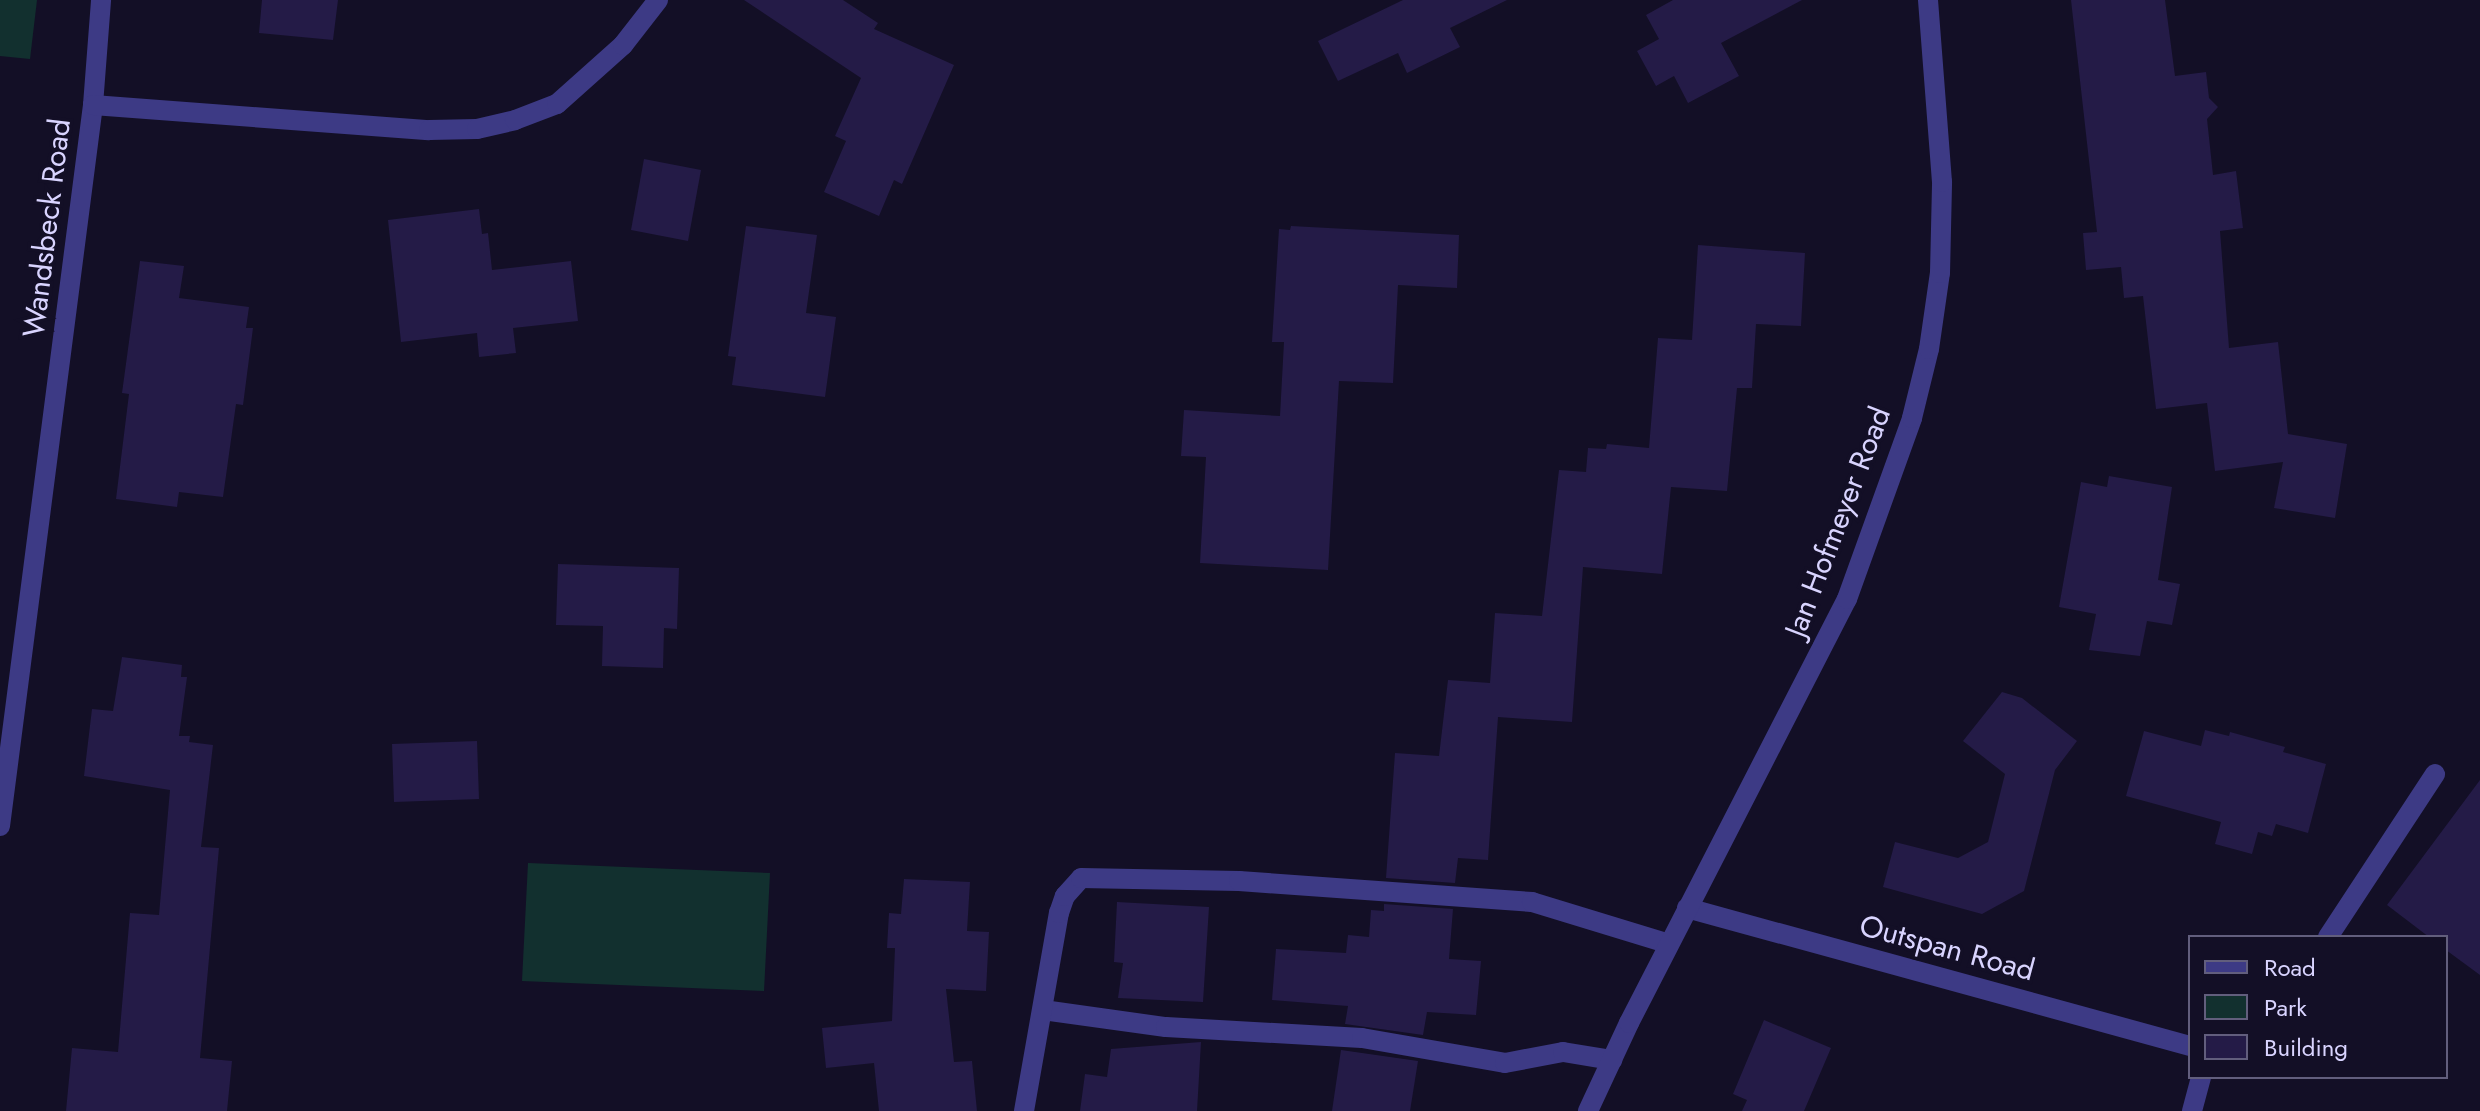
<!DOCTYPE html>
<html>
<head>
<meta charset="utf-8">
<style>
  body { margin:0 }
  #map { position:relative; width:2480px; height:1111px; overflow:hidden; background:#130f26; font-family:Jost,sans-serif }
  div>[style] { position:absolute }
  .green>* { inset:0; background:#12302f }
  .building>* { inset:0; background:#241b47 }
  .minor>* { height:20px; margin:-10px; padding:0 10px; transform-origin:10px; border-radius:10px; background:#3d3a85 }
  .tertiary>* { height:20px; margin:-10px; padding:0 10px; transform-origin:10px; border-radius:10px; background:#3d3a85 }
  span { translate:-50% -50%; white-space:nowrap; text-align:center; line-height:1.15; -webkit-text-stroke:7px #130f26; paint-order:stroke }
  .street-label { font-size:30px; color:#d9d4ff }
  .legend { position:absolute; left:2188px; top:935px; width:260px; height:144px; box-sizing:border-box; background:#130f26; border:2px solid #625e7d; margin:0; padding:10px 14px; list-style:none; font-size:24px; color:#d9d4ff }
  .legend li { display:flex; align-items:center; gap:16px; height:40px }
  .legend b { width:40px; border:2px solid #625e7d }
</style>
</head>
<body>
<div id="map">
  <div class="green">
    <div style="clip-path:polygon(0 0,37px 0,30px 59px,0 56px)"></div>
    <div style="clip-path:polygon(528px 863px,770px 873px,764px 991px,522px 981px)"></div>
  </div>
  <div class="building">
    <div style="clip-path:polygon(262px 0,338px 0,333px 40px,259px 33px)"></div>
    <div style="clip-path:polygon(744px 0,843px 0,878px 23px,874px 29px,954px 65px,902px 184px,894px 180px,879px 216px,824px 192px,846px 141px,835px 136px,861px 78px)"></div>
    <div style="clip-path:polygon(1403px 0,1507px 0,1450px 28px,1460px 47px,1407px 73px,1398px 53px,1338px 81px,1318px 41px)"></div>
    <div style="clip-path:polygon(1673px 0,1802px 0,1721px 43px,1739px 76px,1688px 103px,1674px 76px,1656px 86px,1637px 51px,1659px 39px,1646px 15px)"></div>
    <div style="clip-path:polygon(2071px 0,2165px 0,2175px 76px,2206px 72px,2209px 98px,2218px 107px,2207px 119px,2213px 175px,2236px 171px,2243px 228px,2220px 231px,2229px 348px,2278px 342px,2288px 434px,2347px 444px,2335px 518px,2274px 508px,2283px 462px,2215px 471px,2207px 403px,2156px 409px,2143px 296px,2124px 298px,2121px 267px,2086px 270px,2083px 233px,2097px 232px)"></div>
    <div style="clip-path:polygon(644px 159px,701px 170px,688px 241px,631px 230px)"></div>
    <div style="clip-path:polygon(479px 209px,482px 234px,488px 233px,492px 270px,571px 261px,578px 321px,513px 328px,516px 353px,479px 357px,477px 333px,401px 342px,388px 220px)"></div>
    <div style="clip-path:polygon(746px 226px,817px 235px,806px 313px,836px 317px,825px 397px,732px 385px,736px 357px,728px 356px)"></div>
    <div style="clip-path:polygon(1291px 226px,1459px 235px,1457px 288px,1398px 285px,1393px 383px,1339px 381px,1328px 570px,1200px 563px,1206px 457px,1181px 456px,1184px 410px,1280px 416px,1284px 342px,1272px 342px,1279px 229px,1290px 230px)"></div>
    <div style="clip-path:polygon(1698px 245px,1805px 253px,1801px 326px,1756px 324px,1752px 388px,1737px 388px,1727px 491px,1671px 487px,1662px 574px,1583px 567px,1572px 722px,1498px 717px,1488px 860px,1458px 858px,1455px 883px,1386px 878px,1395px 753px,1439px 756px,1448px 680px,1490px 683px,1495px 613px,1542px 616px,1559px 470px,1586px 472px,1588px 448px,1606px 449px,1607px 444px,1649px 448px,1658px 338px,1692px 340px)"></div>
    <div style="clip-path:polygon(140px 261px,184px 266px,179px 298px,249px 307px,246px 328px,253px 328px,243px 405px,236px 404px,223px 497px,179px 492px,177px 507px,116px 499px,129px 394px,122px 393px)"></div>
    <div style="clip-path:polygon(2109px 476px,2172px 487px,2158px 580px,2180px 584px,2172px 625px,2147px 621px,2140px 656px,2089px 650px,2096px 614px,2059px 607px,2081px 482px,2107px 487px)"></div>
    <div style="clip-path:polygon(558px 564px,679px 568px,677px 629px,664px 628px,663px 668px,602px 666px,603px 626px,556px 625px)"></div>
    <div style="clip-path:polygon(122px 657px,182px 665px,181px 677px,187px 677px,179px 736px,190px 736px,189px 742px,213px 745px,201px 847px,219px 848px,200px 1058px,232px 1061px,227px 1111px,66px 1111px,72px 1048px,118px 1052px,130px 913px,159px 915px,170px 790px,84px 776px,92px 709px,113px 711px)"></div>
    <div style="clip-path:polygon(2002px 692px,2022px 698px,2077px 741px,2055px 770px,2024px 891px,1982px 914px,1883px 887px,1895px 842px,1958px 858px,1988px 842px,2005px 774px,1963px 741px)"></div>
    <div style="clip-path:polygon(2205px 730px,2229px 736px,2230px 732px,2285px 747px,2283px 752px,2326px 764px,2308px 833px,2276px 824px,2272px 836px,2258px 832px,2252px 854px,2215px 844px,2221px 822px,2126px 796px,2144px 731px,2201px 746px)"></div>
    <div style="clip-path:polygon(477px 741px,479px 799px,394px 802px,392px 744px)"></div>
    <div style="clip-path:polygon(2480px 780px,2480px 975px,2446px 950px,2446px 937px,2429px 937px,2387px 905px)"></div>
    <div style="clip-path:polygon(904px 879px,970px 882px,967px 931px,989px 932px,986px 991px,946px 989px,954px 1062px,972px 1061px,977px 1111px,879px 1111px,874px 1063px,826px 1068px,822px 1028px,892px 1021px,895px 948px,887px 948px,889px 913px,901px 914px)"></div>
    <div style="clip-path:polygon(1117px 902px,1209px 907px,1203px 1002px,1118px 998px,1123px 963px,1114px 962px)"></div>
    <div style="clip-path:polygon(1384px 904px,1453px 909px,1449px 959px,1481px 961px,1476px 1015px,1427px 1012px,1423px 1035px,1345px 1024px,1348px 1006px,1272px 1000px,1276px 949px,1346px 953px,1348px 935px,1369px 937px,1371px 910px,1384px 911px)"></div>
    <div style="clip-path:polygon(1764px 1020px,1831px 1048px,1804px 1111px,1742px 1111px,1747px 1100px,1733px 1094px)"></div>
    <div style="clip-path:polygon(1201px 1042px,1197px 1111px,1080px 1111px,1085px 1074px,1107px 1077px,1111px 1049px)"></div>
    <div style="clip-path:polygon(1341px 1050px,1418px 1061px,1410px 1111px,1332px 1111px)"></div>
  </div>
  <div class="minor">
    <div style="left:93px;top:105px;width:105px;rotate:-85.6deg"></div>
    <div style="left:0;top:826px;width:727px;rotate:-82.65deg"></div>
    <div style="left:93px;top:105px;width:337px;rotate:4.3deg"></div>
    <div style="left:429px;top:130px;width:48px;rotate:-1.2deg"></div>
    <div style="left:477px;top:129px;width:39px;rotate:-13deg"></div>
    <div style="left:515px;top:120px;width:45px;rotate:-20.9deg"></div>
    <div style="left:557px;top:104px;width:89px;rotate:-41.8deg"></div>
    <div style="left:623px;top:45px;width:57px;rotate:-52.1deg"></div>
    <div style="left:1687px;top:908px;width:522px;rotate:15.34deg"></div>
    <div style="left:2328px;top:937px;width:195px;rotate:-56.7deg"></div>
    <div style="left:1043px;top:1010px;width:124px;rotate:7.9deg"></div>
    <div style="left:1166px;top:1027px;width:196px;rotate:3.2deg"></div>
    <div style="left:1362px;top:1038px;width:145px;rotate:9.9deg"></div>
    <div style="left:1505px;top:1063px;width:59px;rotate:-10.7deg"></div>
    <div style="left:1563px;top:1052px;width:50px;rotate:9.3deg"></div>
    <div style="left:1024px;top:1111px;width:201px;rotate:-80deg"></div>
    <div style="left:1059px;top:913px;width:18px;rotate:-71deg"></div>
    <div style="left:1065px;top:896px;width:24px;rotate:-48deg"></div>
    <div style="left:1081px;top:878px;width:158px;rotate:1.1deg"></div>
    <div style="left:1239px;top:881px;width:294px;rotate:4.1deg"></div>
    <div style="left:1532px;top:902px;width:143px;rotate:17deg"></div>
    <div style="left:2192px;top:1111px;width:35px;rotate:-75deg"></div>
  </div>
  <div class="tertiary">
    <div style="left:1588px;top:1111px;width:97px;rotate:-65deg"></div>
    <div style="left:1629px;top:1023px;width:477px;rotate:-62.8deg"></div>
    <div style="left:1847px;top:599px;width:192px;rotate:-70.2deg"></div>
    <div style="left:1912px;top:418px;width:71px;rotate:-76.2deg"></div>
    <div style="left:1929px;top:349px;width:77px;rotate:-81.8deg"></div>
    <div style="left:1940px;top:273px;width:91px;rotate:-88.7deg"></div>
    <div style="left:1942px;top:182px;width:183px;rotate:-94.4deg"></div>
  </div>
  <div class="street-label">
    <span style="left:47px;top:228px;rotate:-83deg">Wandsbeck Road</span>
    <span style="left:1838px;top:522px;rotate:-69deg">Jan Hofmeyer Road</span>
    <span style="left:1947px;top:948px;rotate:15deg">Outspan Road</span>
  </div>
  <ul class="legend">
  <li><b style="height:10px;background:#3d3a85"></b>Road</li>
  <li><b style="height:22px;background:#12302f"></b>Park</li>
  <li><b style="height:22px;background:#241b47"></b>Building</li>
  </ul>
</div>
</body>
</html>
